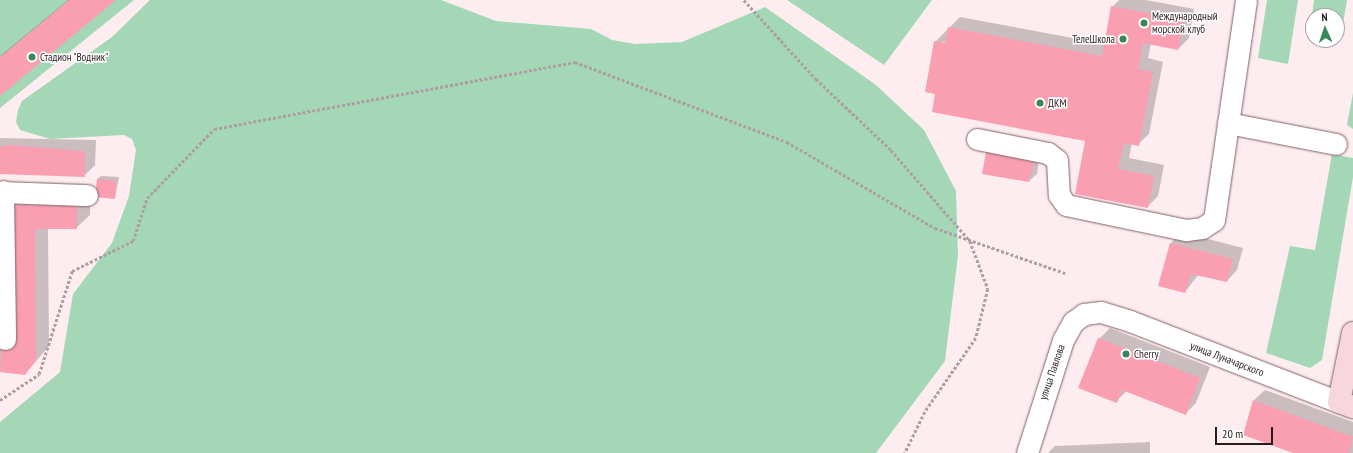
<!DOCTYPE html>
<html>
<head>
<meta charset="utf-8">
<style>
  body { margin:0 }
  #map { position:relative; width:1353px; height:453px; overflow:hidden; background:#fdedf0; font-family:"PT Sans Narrow",sans-serif }
  div>[style] { position:absolute }
  .green>* { inset:0; background:#a4d7b5 }
  .shadow>* { inset:0; background:#0003 }
  .building>* { inset:0; background:#fa9eb2 }
  .path>* { height:2.5px; margin-top:-1.25px; transform-origin:0; background:repeating-linear-gradient(90deg,#ae9fa2 0 3px,transparent 0 5px) }
  .roads { filter:drop-shadow(0 0 1px #816167) drop-shadow(0 0 1px #816167) }
  .minor>* { height:21px; margin:-10.5px; padding:0 10.5px; transform-origin:10.5px; border-radius:10.5px; background:#fff }
  .major>* { height:22px; margin:-11px; padding:0 11px; transform-origin:11px; border-radius:11px; background:#f7d7dd }
  .dots>* { width:11px; height:11px; translate:-50% -50%; box-sizing:border-box; border:2px solid #fff; border-radius:50% }
  span { translate:-50% -50%; white-space:nowrap; text-align:center; line-height:1.15; -webkit-text-stroke:3px #fff; paint-order:stroke }
  .poi-label { font-size:11px; color:#291c1e }
  .left { translate:0 -50%; text-align:left }
  .right { translate:-100% -50%; text-align:right }
  .street-label { font-size:11px; color:#291c1e }
  .north { position:absolute; left:1305px; top:8px; width:40px; height:40px; box-sizing:border-box; background:#fff; border:1px solid #a9a4a5; border-radius:50%; rotate:357deg; font-size:11px; font-weight:700; line-height:16px; text-align:center; color:#291c1e }
  .north::after { content:''; display:block; margin:auto; width:14px; height:18px; background:#368759; clip-path:polygon(50% 0,100% 100%,50% 72%,0 100%) }
  .scale { position:absolute; left:1215px; top:427px; width:58px; height:18px; box-sizing:border-box; border:2px solid #291c1e; border-top:0; padding-left:5px; font-size:12px; line-height:14px; white-space:nowrap; color:#291c1e; -webkit-text-stroke:3px #fff; paint-order:stroke }
</style>
</head>
<body>
<div id="map">
  <div class="green">
    <div style="clip-path:polygon(0 0,134px 0,0 108px)"></div>
    <div style="clip-path:polygon(150px 0,441px 0,496px 21px,591px 29px,612px 40px,635px 44px,682px 42px,765px 7px,876px 85px,924px 130px,956px 191px,958px 255px,945px 361px,876px 453px,0 453px,0 422px,60px 372px,73px 294px,112px 243px,129px 196px,136px 150px,132px 139px,124px 135px,50px 139px,20px 130px,16px 122px,18px 110px,22px 101px,112px 37px)"></div>
    <div style="clip-path:polygon(787px 0,932px 0,884px 65px)"></div>
    <div style="clip-path:polygon(1267px 0,1298px 0,1288px 64px,1258px 58px)"></div>
    <div style="clip-path:polygon(1314px 0,1347px 0,1341px 35px,1337px 34px,1337px 16px,1313px 16px,1313px 31px,1310px 30px)"></div>
    <div style="clip-path:polygon(1353px 93px,1353px 129px,1347px 125px)"></div>
    <div style="clip-path:polygon(1332px 154px,1353px 158px,1353px 177px,1322px 360px,1310px 368px,1266px 353px,1290px 246px,1315px 250px)"></div>
  </div>
  <div class="shadow">
    <div style="clip-path:polygon(68px 0,114px 0,0 94px,0 56px)"></div>
    <div style="clip-path:polygon(evenodd,1119px 0,1146px 0,1194px 9px,1189px 38px,1178px 49px,1151px 44px,1148px 58px,1163px 62px,1149px 134px,1138px 144px,1132px 143px,1129px 158px,1164px 165px,1158px 196px,1148px 206px,1086px 140px,937px 93px,935px 42px,960px 17px,1105px 44px,1112px 7px,1119px 0,942px 42px,950px 43px,942px 44px,942px 42px)"></div>
    <div style="clip-path:polygon(0 138px,96px 140px,95px 165px,84px 176px,0 173px)"></div>
    <div style="clip-path:polygon(995px 145px,1040px 153px,1037px 174px,1029px 181px,983px 173px,987px 152px)"></div>
    <div style="clip-path:polygon(101px 176px,119px 177px,115px 198px,97px 179px)"></div>
    <div style="clip-path:polygon(0 190px,11px 205px,25px 192px,90px 193px,90px 215px,76px 228px,48px 228px,49px 346px,25px 374px,0 372px)"></div>
    <div style="clip-path:polygon(1181px 232px,1243px 248px,1237px 270px,1227px 281px,1198px 275px,1185px 292px,1171px 243px)"></div>
    <div style="clip-path:polygon(1110px 328px,1210px 367px,1196px 403px,1185px 414px,1127px 391px,1116px 401px,1099px 339px)"></div>
    <div style="clip-path:polygon(1265px 390px,1353px 422px,1353px 453px,1296px 453px,1254px 400px)"></div>
    <div style="clip-path:polygon(1150px 442px,1150px 453px,1048px 453px,1055px 446px)"></div>
  </div>
  <div class="building">
    <div style="clip-path:polygon(69px 0,116px 0,0 96px,0 57px)"></div>
    <div style="clip-path:polygon(1111px 6px,1184px 20px,1178px 50px,1143px 43px,1138px 69px,1153px 72px,1139px 146px,1124px 143px,1118px 169px,1154px 176px,1148px 208px,1075px 194px,1085px 141px,932px 112px,935px 94px,925px 92px,934px 41px,945px 43px,948px 27px,1102px 56px)"></div>
    <div style="clip-path:polygon(8px 145px,85px 151px,85px 177px,0 174px,0 147px)"></div>
    <div style="clip-path:polygon(986px 152px,1034px 160px,1029px 182px,982px 174px)"></div>
    <div style="clip-path:polygon(97px 179px,116px 181px,115px 199px,95px 197px)"></div>
    <div style="clip-path:polygon(10px 205px,77px 206px,77px 229px,35px 229px,36px 360px,25px 375px,0 372px)"></div>
    <div style="clip-path:polygon(1170px 243px,1233px 259px,1227px 282px,1191px 274px,1185px 293px,1158px 286px)"></div>
    <div style="clip-path:polygon(1098px 338px,1200px 378px,1186px 415px,1122px 390px,1117px 403px,1078px 388px)"></div>
    <div style="clip-path:polygon(1253px 400px,1353px 437px,1349px 453px,1293px 453px,1243px 435px)"></div>
  </div>
  <div class="path">
    <div style="left:744px;top:0;width:107px;rotate:47.7deg"></div>
    <div style="left:816px;top:79px;width:103px;rotate:43.4deg"></div>
    <div style="left:891px;top:150px;width:121px;rotate:49deg"></div>
    <div style="left:970px;top:241px;width:51px;rotate:69.4deg"></div>
    <div style="left:988px;top:289px;width:50px;rotate:103.8deg"></div>
    <div style="left:976px;top:338px;width:90px;rotate:124.6deg"></div>
    <div style="left:925px;top:412px;width:46px;rotate:116deg"></div>
    <div style="left:0;top:400px;width:47px;rotate:-33.7deg"></div>
    <div style="left:39px;top:374px;width:108px;rotate:-72.2deg"></div>
    <div style="left:72px;top:271px;width:68px;rotate:-26.2deg"></div>
    <div style="left:133px;top:241px;width:45px;rotate:-72deg"></div>
    <div style="left:147px;top:198px;width:96px;rotate:-45.8deg"></div>
    <div style="left:214px;top:129px;width:367px;rotate:-10.5deg"></div>
    <div style="left:575px;top:62px;width:227px;rotate:20.7deg"></div>
    <div style="left:787px;top:142px;width:171px;rotate:30.2deg"></div>
    <div style="left:935px;top:228px;width:138px;rotate:19.1deg"></div>
  </div>
  <div class="roads">
    <div class="minor">
      <div style="left:1228px;top:123px;width:110px;rotate:11deg"></div>
      <div style="left:977px;top:139px;width:72px;rotate:11.2deg"></div>
      <div style="left:1048px;top:153px;width:11px;rotate:38deg"></div>
      <div style="left:1057px;top:160px;width:35px;rotate:87deg"></div>
      <div style="left:1059px;top:195px;width:12px;rotate:55deg"></div>
      <div style="left:1066px;top:205px;width:123px;rotate:11.8deg"></div>
      <div style="left:1186px;top:230px;width:16px;rotate:-7deg"></div>
      <div style="left:1202px;top:228px;width:14px;rotate:-34deg"></div>
      <div style="left:1214px;top:220px;width:222px;rotate:-81.7deg"></div>
      <div style="left:3px;top:191px;width:148px;rotate:89.2deg"></div>
      <div style="left:0;top:192px;width:87px;rotate:2deg"></div>
      <div style="left:1027px;top:453px;width:119px;rotate:-72.3deg"></div>
      <div style="left:1063px;top:340px;width:21px;rotate:-61deg"></div>
      <div style="left:1073px;top:322px;width:14px;rotate:-36deg"></div>
      <div style="left:1084px;top:314px;width:17px;rotate:-7deg"></div>
      <div style="left:1101px;top:312px;width:30px;rotate:17deg"></div>
      <div style="left:1130px;top:321px;width:224px;rotate:21.2deg"></div>
    </div>
    <div class="major">
      <div style="left:1353px;top:333px;width:70px;rotate:101.5deg"></div>
      <div style="left:1339px;top:402px;width:15px;rotate:20deg"></div>
    </div>
  </div>
  <div class="dots">
    <div style="left:1144px;top:23px;background:#368759"></div>
    <div style="left:1123px;top:39px;background:#368759"></div>
    <div style="left:32px;top:57px;background:#368759"></div>
    <div style="left:1040px;top:103px;background:#368759"></div>
    <div style="left:1126px;top:354px;background:#368759"></div>
  </div>
  <div class="poi-label">
    <span class="left" style="left:1152px;top:23px">Международный<br>морской клуб</span>
    <span class="right" style="left:1115px;top:39px">ТелеШкола</span>
    <span class="left" style="left:40px;top:57px">Стадион "Водник"</span>
    <span class="left" style="left:1048px;top:103px">ДКМ</span>
    <span class="left" style="left:1134px;top:354px">Cherry</span>
  </div>
  <div class="street-label">
    <span style="left:1227px;top:359px;rotate:21deg">улица Луначарского</span>
    <span style="left:1052px;top:372px;rotate:-71deg">улица Павлова</span>
  </div>
  <div class="north">N</div>
  <div class="scale">20 m</div>
</div>
</body>
</html>
